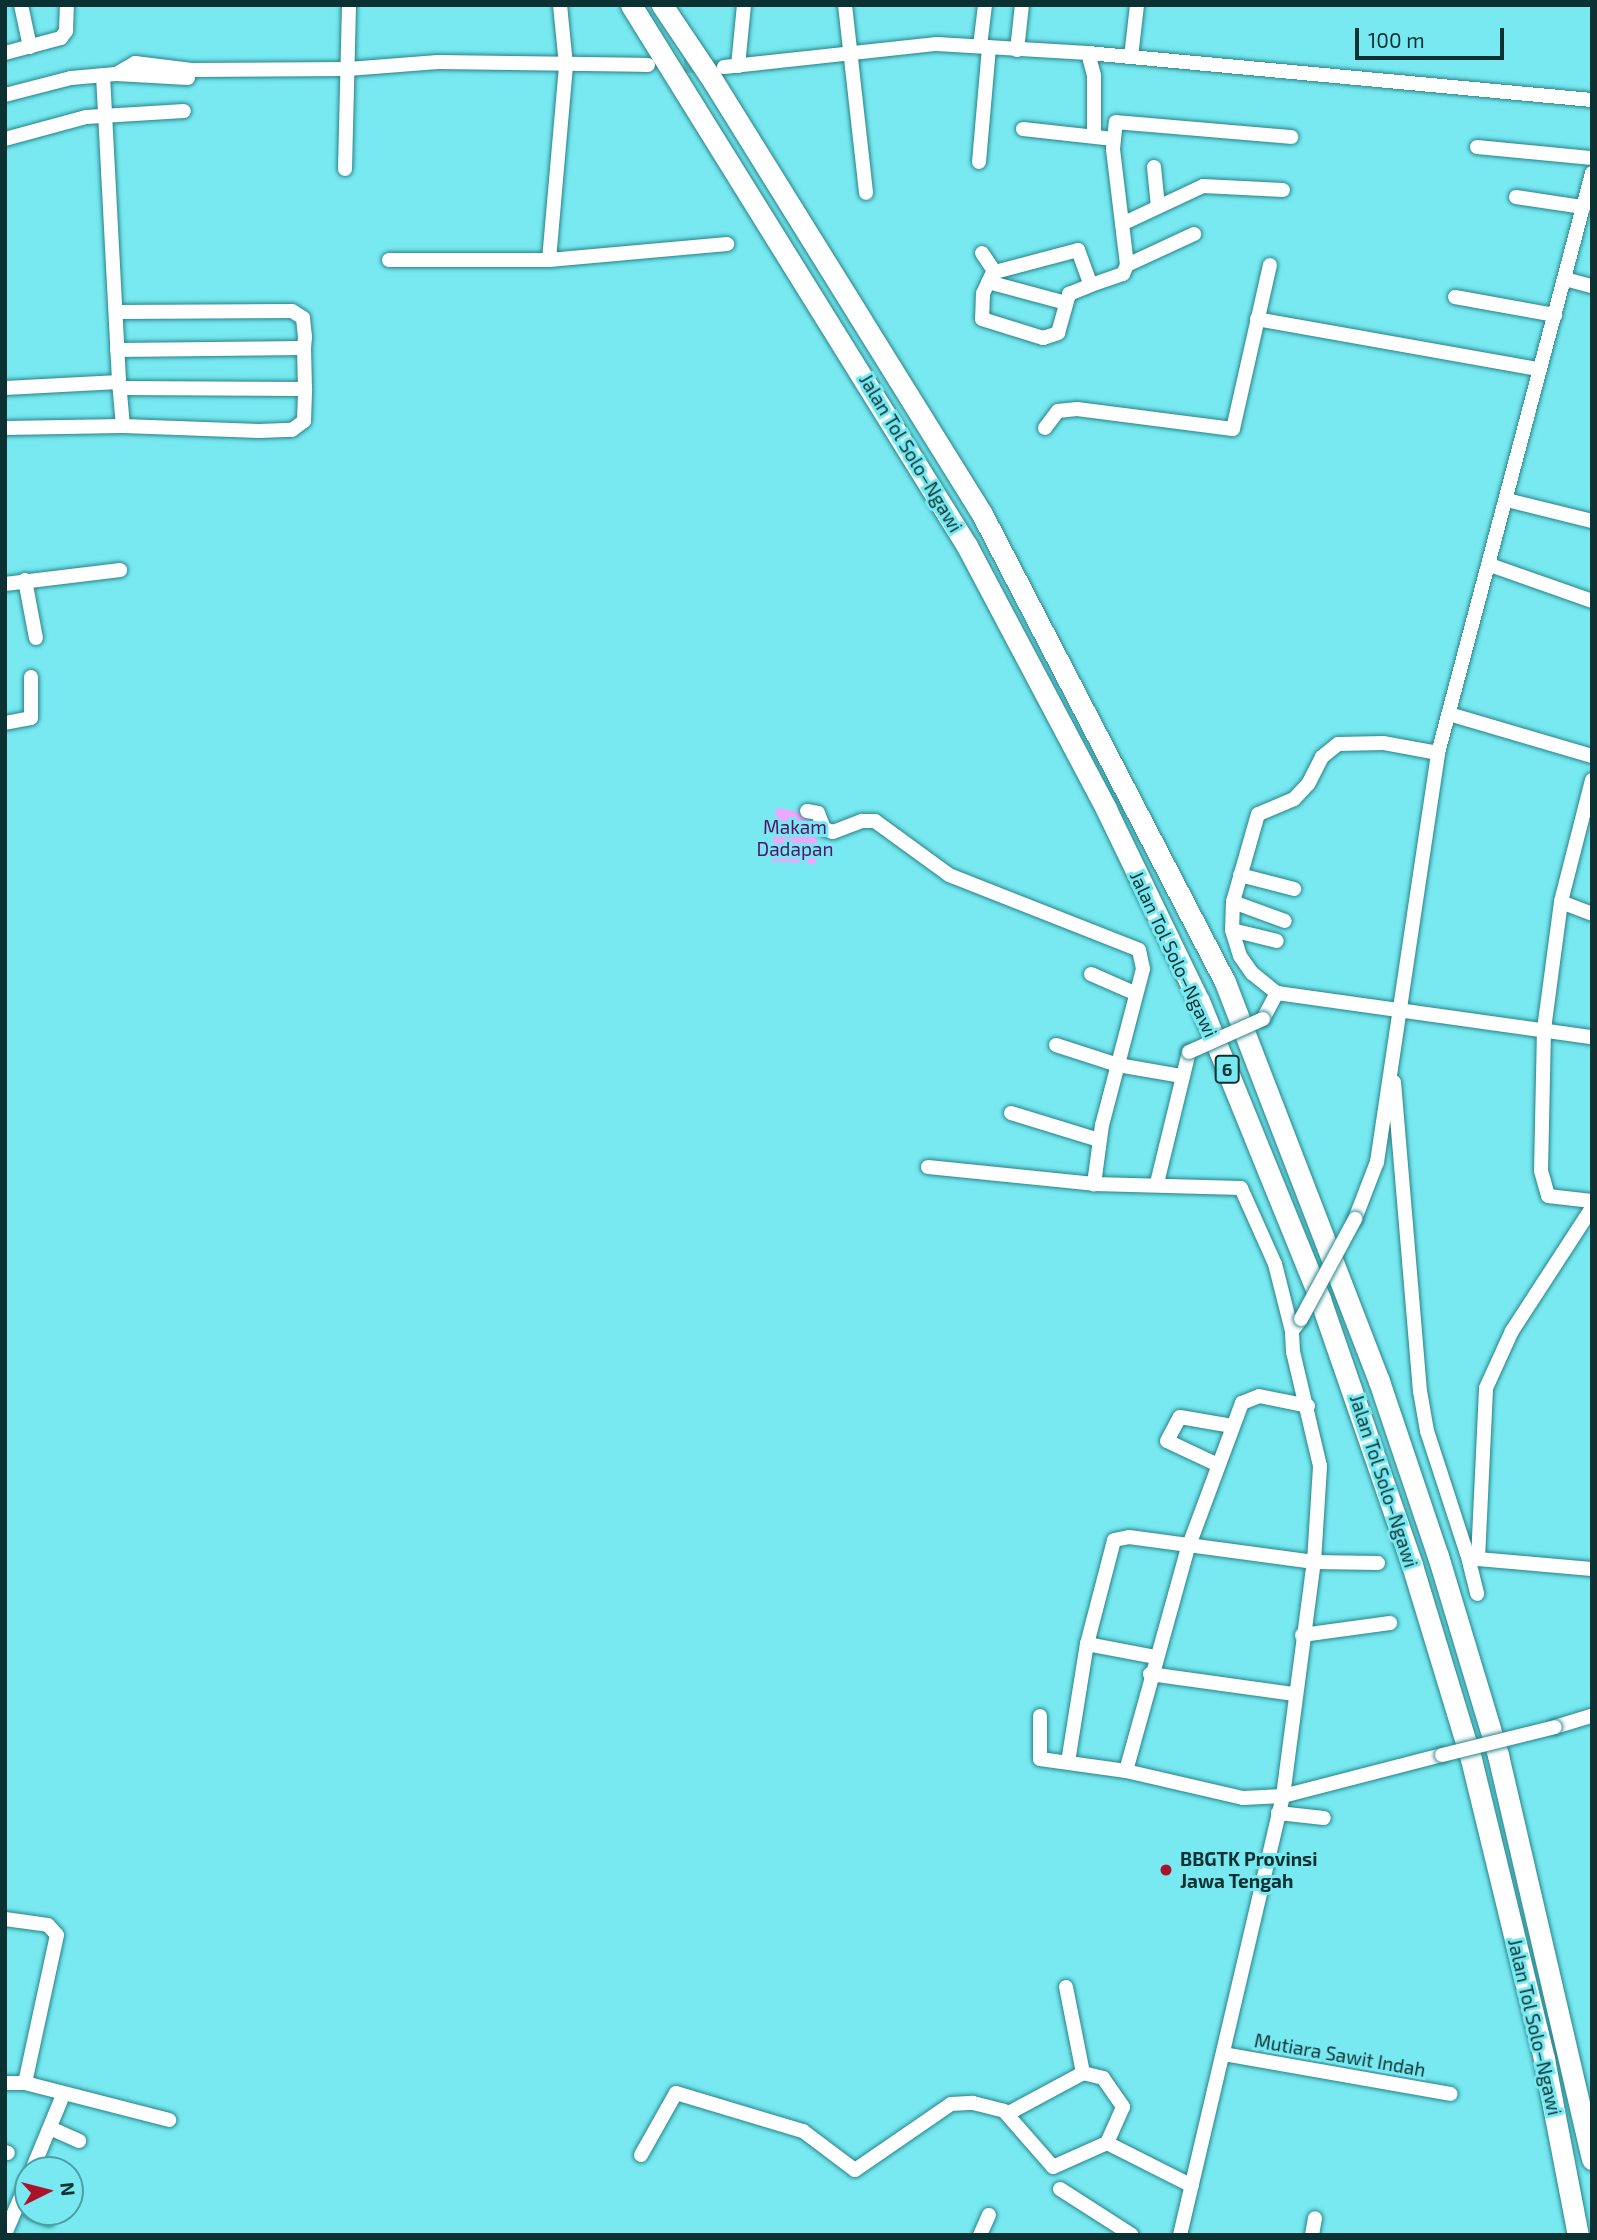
<!DOCTYPE html>
<html>
<head>
<meta charset="utf-8">
<style>
  body { margin:0 }
  #map { position:relative; width:1597px; height:2240px; overflow:hidden; background:#78e9f1; font-family:"Exo 2",sans-serif }
  div>[style] { position:absolute }
  .green>* { inset:0; background:#f0a6fd }
  .minor-tunnel>* { height:14px; margin-top:-7px; transform-origin:0; background:repeating-linear-gradient(90deg,#62c4cb 0 14px,transparent 0 21px) }
  .roads { filter:drop-shadow(0 0 2px #288389) drop-shadow(0 0 2px #288389) }
  .minor>* { height:14px; margin:-7px; padding:0 7px; transform-origin:7px; border-radius:7px; background:#fff }
  .highway>* { height:21px; margin:-10.5px; padding:0 10.5px; transform-origin:10.5px; border-radius:10.5px; background:#fff }
  .bridges { filter:drop-shadow(0 0 2px #288389) drop-shadow(0 0 2px #288389) }
  .minor-bridge>* { height:14px; margin:-7px; padding:0 7px; transform-origin:7px; border-radius:7px; background:#fff }
  .dots>* { width:19px; height:19px; translate:-50% -50%; box-sizing:border-box; border:4px solid #78e9f1; border-radius:50% }
  span { translate:-50% -50%; white-space:nowrap; text-align:center; line-height:1.15; -webkit-text-stroke:6px #78e9f1; paint-order:stroke }
  .shield-label span { padding:2px 5px; background:#78e9f1; border:2px solid; border-radius:5px; -webkit-text-stroke-width:0 }
  .shield-label { font-size:18px; color:#0b3133; font-weight:700 }
  .street-label { font-size:19px; color:#0b3133 }
  .park-label { font-size:19px; color:#5b0f68 }
  .poi-label { font-size:19px; color:#0b3133; font-weight:700 }
  .left { translate:0 -50%; text-align:left }
  .frame { position:absolute; inset:0; border:7px solid #0b3133; pointer-events:none }
  .north { position:absolute; left:14px; top:2156px; width:70px; height:70px; box-sizing:border-box; background:#78e9f1; border:2px solid #4c9fa5; border-radius:50%; rotate:84deg; font-size:19px; font-weight:700; line-height:28px; text-align:center; color:#0b3133 }
  .north::after { content:''; display:block; margin:auto; width:24px; height:32px; background:#aa132a; clip-path:polygon(50% 0,100% 100%,50% 72%,0 100%) }
  .scale { position:absolute; left:1355px; top:28px; width:149px; height:32px; box-sizing:border-box; border:4px solid #0b3133; border-top:0; padding-left:9px; font-size:21px; line-height:24px; white-space:nowrap; color:#0b3133; -webkit-text-stroke:5px #78e9f1; paint-order:stroke }
</style>
</head>
<body>
<div id="map">
  <div class="green">
    <div style="clip-path:polygon(776px 808px,818px 815px,816px 864px,771px 861px)"></div>
  </div>
  <div class="minor-tunnel">
    <div style="left:663px;top:65px;width:61px;rotate:1.9deg"></div>
  </div>
  <div class="roads">
    <div class="minor">
      <div style="left:21px;top:5px;width:43px;rotate:77.9deg"></div>
      <div style="left:845px;top:5px;width:189px;rotate:83.6deg"></div>
      <div style="left:980px;top:46px;width:41px;rotate:-83deg"></div>
      <div style="left:1017px;top:50px;width:45px;rotate:-83.7deg"></div>
      <div style="left:5px;top:53px;width:58px;rotate:-15deg"></div>
      <div style="left:61px;top:38px;width:9px;rotate:-54deg"></div>
      <div style="left:66px;top:31px;width:26px;rotate:-88deg"></div>
      <div style="left:1088px;top:53px;width:24px;rotate:75deg"></div>
      <div style="left:1094px;top:76px;width:60px;rotate:90deg"></div>
      <div style="left:1131px;top:57px;width:52px;rotate:-83.4deg"></div>
      <div style="left:738px;top:66px;width:61px;rotate:-84.4deg"></div>
      <div style="left:724px;top:67px;width:214px;rotate:-6.2deg"></div>
      <div style="left:937px;top:44px;width:151px;rotate:3.4deg"></div>
      <div style="left:1088px;top:53px;width:506px;rotate:5.33deg"></div>
      <div style="left:116px;top:74px;width:72px;rotate:3.2deg"></div>
      <div style="left:103px;top:75px;width:307px;rotate:87deg"></div>
      <div style="left:5px;top:95px;width:68px;rotate:-14.4deg"></div>
      <div style="left:71px;top:78px;width:45px;rotate:-5.1deg"></div>
      <div style="left:116px;top:74px;width:22px;rotate:-30deg"></div>
      <div style="left:135px;top:63px;width:57px;rotate:7deg"></div>
      <div style="left:192px;top:70px;width:156px;rotate:-0.4deg"></div>
      <div style="left:348px;top:69px;width:90px;rotate:-4.4deg"></div>
      <div style="left:438px;top:62px;width:210px;rotate:0.8deg"></div>
      <div style="left:1023px;top:129px;width:91px;rotate:6.3deg"></div>
      <div style="left:5px;top:139px;width:84px;rotate:-15.2deg"></div>
      <div style="left:86px;top:117px;width:98px;rotate:-3.5deg"></div>
      <div style="left:1477px;top:147px;width:116px;rotate:5.5deg"></div>
      <div style="left:979px;top:162px;width:115px;rotate:-85deg"></div>
      <div style="left:1154px;top:167px;width:40px;rotate:84.3deg"></div>
      <div style="left:345px;top:169px;width:164px;rotate:-88.6deg"></div>
      <div style="left:1516px;top:197px;width:68px;rotate:8.5deg"></div>
      <div style="left:1122px;top:224px;width:89px;rotate:-25.1deg"></div>
      <div style="left:1203px;top:186px;width:80px;rotate:2.9deg"></div>
      <div style="left:982px;top:253px;width:23px;rotate:56deg"></div>
      <div style="left:995px;top:272px;width:86px;rotate:-14.8deg"></div>
      <div style="left:1078px;top:250px;width:37px;rotate:70deg"></div>
      <div style="left:1091px;top:285px;width:34px;rotate:-19deg"></div>
      <div style="left:1123px;top:274px;width:10px;rotate:-66deg"></div>
      <div style="left:1127px;top:265px;width:117px;rotate:-96.9deg"></div>
      <div style="left:1113px;top:149px;width:27px;rotate:-84deg"></div>
      <div style="left:1116px;top:122px;width:176px;rotate:4.9deg"></div>
      <div style="left:389px;top:260px;width:160px"></div>
      <div style="left:549px;top:260px;width:179px;rotate:-5.1deg"></div>
      <div style="left:549px;top:260px;width:196px;rotate:-85deg"></div>
      <div style="left:566px;top:65px;width:60px;rotate:-95.7deg"></div>
      <div style="left:1127px;top:265px;width:74px;rotate:-24.8deg"></div>
      <div style="left:993px;top:272px;width:23px;rotate:115deg"></div>
      <div style="left:983px;top:293px;width:26px;rotate:92deg"></div>
      <div style="left:982px;top:319px;width:64px;rotate:17.3deg"></div>
      <div style="left:1043px;top:338px;width:16px;rotate:-18deg"></div>
      <div style="left:1058px;top:333px;width:41px;rotate:-74.2deg"></div>
      <div style="left:1069px;top:294px;width:24px;rotate:-22deg"></div>
      <div style="left:1565px;top:279px;width:28px;rotate:15deg"></div>
      <div style="left:988px;top:282px;width:81px;rotate:15.1deg"></div>
      <div style="left:1455px;top:297px;width:102px;rotate:10.2deg"></div>
      <div style="left:116px;top:312px;width:176px;rotate:-0.3deg"></div>
      <div style="left:292px;top:311px;width:13px;rotate:32deg"></div>
      <div style="left:303px;top:318px;width:19px;rotate:84deg"></div>
      <div style="left:305px;top:337px;width:11px;rotate:95deg"></div>
      <div style="left:304px;top:348px;width:187px;rotate:179.4deg"></div>
      <div style="left:1257px;top:319px;width:286px;rotate:10.1deg"></div>
      <div style="left:304px;top:348px;width:41px;rotate:88.6deg"></div>
      <div style="left:5px;top:388px;width:114px;rotate:-3deg"></div>
      <div style="left:119px;top:382px;width:44px;rotate:84.8deg"></div>
      <div style="left:5px;top:428px;width:118px;rotate:-1deg"></div>
      <div style="left:123px;top:426px;width:136px;rotate:2.1deg"></div>
      <div style="left:259px;top:431px;width:33px;rotate:-2deg"></div>
      <div style="left:292px;top:430px;width:15px;rotate:-37deg"></div>
      <div style="left:304px;top:421px;width:32px;rotate:-88deg"></div>
      <div style="left:305px;top:389px;width:185px;rotate:-179.7deg"></div>
      <div style="left:1045px;top:428px;width:21px;rotate:-53deg"></div>
      <div style="left:1058px;top:411px;width:19px;rotate:-6deg"></div>
      <div style="left:1077px;top:409px;width:157px;rotate:7.3deg"></div>
      <div style="left:1233px;top:429px;width:168px;rotate:-77.3deg"></div>
      <div style="left:1507px;top:500px;width:88px;rotate:13.9deg"></div>
      <div style="left:1490px;top:565px;width:108px;rotate:19.4deg"></div>
      <div style="left:25px;top:580px;width:59px;rotate:79.3deg"></div>
      <div style="left:5px;top:584px;width:116px;rotate:-6.9deg"></div>
      <div style="left:1449px;top:714px;width:149px;rotate:16.4deg"></div>
      <div style="left:5px;top:723px;width:26px;rotate:-11deg"></div>
      <div style="left:31px;top:718px;width:41px;rotate:-90deg"></div>
      <div style="left:1438px;top:753px;width:56px;rotate:-169.7deg"></div>
      <div style="left:1383px;top:743px;width:45px;rotate:178.7deg"></div>
      <div style="left:1338px;top:744px;width:21px;rotate:141deg"></div>
      <div style="left:1322px;top:757px;width:30px;rotate:117deg"></div>
      <div style="left:1308px;top:784px;width:21px;rotate:133deg"></div>
      <div style="left:1294px;top:799px;width:39px;rotate:157deg"></div>
      <div style="left:1258px;top:814px;width:91px;rotate:105.9deg"></div>
      <div style="left:1233px;top:902px;width:28px;rotate:92deg"></div>
      <div style="left:1232px;top:930px;width:27px;rotate:73deg"></div>
      <div style="left:1240px;top:956px;width:21px;rotate:55deg"></div>
      <div style="left:1252px;top:973px;width:32px;rotate:39deg"></div>
      <div style="left:1277px;top:993px;width:318px;rotate:8deg"></div>
      <div style="left:1592px;top:780px;width:126px;rotate:104.3deg"></div>
      <div style="left:1561px;top:902px;width:128px;rotate:97.6deg"></div>
      <div style="left:1544px;top:1029px;width:142px;rotate:91.2deg"></div>
      <div style="left:1541px;top:1171px;width:26px;rotate:74deg"></div>
      <div style="left:1548px;top:1196px;width:44px;rotate:6.5deg"></div>
      <div style="left:807px;top:811px;width:11px;rotate:10deg"></div>
      <div style="left:818px;top:813px;width:17px;rotate:69deg"></div>
      <div style="left:824px;top:829px;width:9px;rotate:18deg"></div>
      <div style="left:833px;top:832px;width:31px;rotate:-21deg"></div>
      <div style="left:862px;top:821px;width:13px"></div>
      <div style="left:875px;top:821px;width:92px;rotate:36.1deg"></div>
      <div style="left:949px;top:875px;width:204px;rotate:21.5deg"></div>
      <div style="left:1139px;top:950px;width:19px;rotate:78deg"></div>
      <div style="left:1143px;top:969px;width:161px;rotate:104.7deg"></div>
      <div style="left:1102px;top:1125px;width:60px;rotate:97.7deg"></div>
      <div style="left:1240px;top:875px;width:56px;rotate:14.5deg"></div>
      <div style="left:1233px;top:902px;width:55px;rotate:20.1deg"></div>
      <div style="left:1561px;top:902px;width:33px;rotate:21deg"></div>
      <div style="left:1232px;top:930px;width:46px;rotate:13.7deg"></div>
      <div style="left:1091px;top:974px;width:47px;rotate:23.8deg"></div>
      <div style="left:1263px;top:1019px;width:30px;rotate:-62deg"></div>
      <div style="left:1056px;top:1045px;width:65px;rotate:17.9deg"></div>
      <div style="left:1118px;top:1065px;width:65px;rotate:9.8deg"></div>
      <div style="left:1394px;top:1082px;width:310px;rotate:85.2deg"></div>
      <div style="left:1420px;top:1391px;width:41px;rotate:80.1deg"></div>
      <div style="left:1427px;top:1431px;width:129px;rotate:72deg"></div>
      <div style="left:1467px;top:1554px;width:12px;rotate:24deg"></div>
      <div style="left:1478px;top:1559px;width:114px;rotate:5deg"></div>
      <div style="left:1011px;top:1113px;width:92px;rotate:17.1deg"></div>
      <div style="left:928px;top:1167px;width:167px;rotate:5.8deg"></div>
      <div style="left:1094px;top:1184px;width:147px;rotate:1.6deg"></div>
      <div style="left:1241px;top:1188px;width:83px;rotate:65.9deg"></div>
      <div style="left:1275px;top:1264px;width:69px;rotate:75.8deg"></div>
      <div style="left:1157px;top:1183px;width:135px;rotate:-76.3deg"></div>
      <div style="left:1355px;top:1219px;width:61px;rotate:-68.9deg"></div>
      <div style="left:1377px;top:1162px;width:414px;rotate:-81.5deg"></div>
      <div style="left:1438px;top:753px;width:600px;rotate:-75.13deg"></div>
      <div style="left:1218px;top:1465px;width:56px;rotate:-154.8deg"></div>
      <div style="left:1167px;top:1441px;width:27px;rotate:-62deg"></div>
      <div style="left:1180px;top:1417px;width:53px;rotate:9.8deg"></div>
      <div style="left:1468px;top:1557px;width:38px;rotate:76deg"></div>
      <div style="left:1478px;top:1559px;width:171px;rotate:-87.3deg"></div>
      <div style="left:1486px;top:1388px;width:63px;rotate:-65.5deg"></div>
      <div style="left:1512px;top:1331px;width:147px;rotate:-57deg"></div>
      <div style="left:1302px;top:1635px;width:89px;rotate:-7.8deg"></div>
      <div style="left:1087px;top:1644px;width:69px;rotate:10.8deg"></div>
      <div style="left:1150px;top:1674px;width:146px;rotate:7.9deg"></div>
      <div style="left:1040px;top:1716px;width:43px;rotate:90deg"></div>
      <div style="left:1040px;top:1759px;width:87px;rotate:7.9deg"></div>
      <div style="left:1126px;top:1771px;width:120px;rotate:13deg"></div>
      <div style="left:1243px;top:1798px;width:40px;rotate:-2.9deg"></div>
      <div style="left:1283px;top:1796px;width:164px;rotate:-14.5deg"></div>
      <div style="left:1555px;top:1727px;width:39px;rotate:-17deg"></div>
      <div style="left:1068px;top:1762px;width:120px;rotate:-80.9deg"></div>
      <div style="left:1087px;top:1644px;width:107px;rotate:-75.4deg"></div>
      <div style="left:1114px;top:1540px;width:15px;rotate:-11deg"></div>
      <div style="left:1129px;top:1537px;width:187px;rotate:7.7deg"></div>
      <div style="left:1314px;top:1562px;width:64px;rotate:0.9deg"></div>
      <div style="left:1126px;top:1771px;width:231px;rotate:-74.5deg"></div>
      <div style="left:1188px;top:1548px;width:155px;rotate:-69.6deg"></div>
      <div style="left:1242px;top:1403px;width:18px;rotate:-22deg"></div>
      <div style="left:1259px;top:1396px;width:50px;rotate:11.5deg"></div>
      <div style="left:1278px;top:1813px;width:46px;rotate:6.2deg"></div>
      <div style="left:5px;top:1919px;width:43px;rotate:7.9deg"></div>
      <div style="left:48px;top:1925px;width:13px;rotate:48deg"></div>
      <div style="left:57px;top:1935px;width:151px;rotate:102.2deg"></div>
      <div style="left:1066px;top:1987px;width:88px;rotate:78.8deg"></div>
      <div style="left:1083px;top:2073px;width:21px;rotate:14deg"></div>
      <div style="left:1103px;top:2078px;width:35px;rotate:55deg"></div>
      <div style="left:1123px;top:2107px;width:39px;rotate:114deg"></div>
      <div style="left:1224px;top:2054px;width:230px;rotate:10deg"></div>
      <div style="left:5px;top:2083px;width:20px"></div>
      <div style="left:25px;top:2083px;width:149px;rotate:14.4deg"></div>
      <div style="left:1007px;top:2114px;width:86px;rotate:-28.3deg"></div>
      <div style="left:50px;top:2128px;width:32px;rotate:24deg"></div>
      <div style="left:5px;top:2152px;width:3px;rotate:18deg"></div>
      <div style="left:641px;top:2155px;width:71px;rotate:-60.6deg"></div>
      <div style="left:676px;top:2093px;width:133px;rotate:16.7deg"></div>
      <div style="left:803px;top:2131px;width:65px;rotate:36.9deg"></div>
      <div style="left:855px;top:2170px;width:116px;rotate:-34.5deg"></div>
      <div style="left:951px;top:2104px;width:22px;rotate:-3deg"></div>
      <div style="left:973px;top:2103px;width:32px;rotate:14deg"></div>
      <div style="left:1004px;top:2111px;width:74px;rotate:48.8deg"></div>
      <div style="left:1053px;top:2167px;width:59px;rotate:-24deg"></div>
      <div style="left:1107px;top:2143px;width:95px;rotate:26.8deg"></div>
      <div style="left:32px;top:2170px;width:76px;rotate:-67.5deg"></div>
      <div style="left:1060px;top:2189px;width:85px;rotate:32.6deg"></div>
      <div style="left:31px;top:2212px;width:19px;rotate:21deg"></div>
      <div style="left:5px;top:2234px;width:59px;rotate:-66.9deg"></div>
      <div style="left:980px;top:2235px;width:22px;rotate:-66deg"></div>
      <div style="left:1180px;top:2235px;width:451px;rotate:-76.8deg"></div>
      <div style="left:1283px;top:1796px;width:236px;rotate:-82.5deg"></div>
      <div style="left:1314px;top:1562px;width:96px;rotate:-86.4deg"></div>
      <div style="left:1320px;top:1466px;width:117px;rotate:-103.3deg"></div>
      <div style="left:1293px;top:1352px;width:21px;rotate:-93deg"></div>
      <div style="left:1292px;top:1331px;width:15px;rotate:-53deg"></div>
      <div style="left:1312px;top:2235px;width:17px;rotate:-80deg"></div>
    </div>
    <div class="highway">
      <div style="left:631px;top:5px;width:637px;rotate:58.16deg"></div>
      <div style="left:967px;top:546px;width:297px;rotate:62.1deg"></div>
      <div style="left:1106px;top:809px;width:213px;rotate:64.2deg"></div>
      <div style="left:1199px;top:1001px;width:322px;rotate:67.9deg"></div>
      <div style="left:1320px;top:1299px;width:281px;rotate:70.9deg"></div>
      <div style="left:1412px;top:1565px;width:203px;rotate:73.1deg"></div>
      <div style="left:1471px;top:1759px;width:309px;rotate:76.3deg"></div>
      <div style="left:1544px;top:2059px;width:179px;rotate:79.1deg"></div>
      <div style="left:662px;top:5px;width:92px;rotate:56.1deg"></div>
      <div style="left:713px;top:81px;width:510px;rotate:58.15deg"></div>
      <div style="left:982px;top:514px;width:527px;rotate:62.56deg"></div>
      <div style="left:1225px;top:982px;width:428px;rotate:68.9deg"></div>
      <div style="left:1379px;top:1381px;width:185px;rotate:71.4deg"></div>
      <div style="left:1438px;top:1556px;width:208px;rotate:73.2deg"></div>
      <div style="left:1498px;top:1755px;width:415px;rotate:76.9deg"></div>
    </div>
  </div>
  <div class="bridges">
    <div class="minor-bridge">
      <div style="left:1189px;top:1052px;width:81px;rotate:-24deg"></div>
      <div style="left:1301px;top:1319px;width:114px;rotate:-61.6deg"></div>
      <div style="left:1442px;top:1755px;width:116px;rotate:-13.9deg"></div>
    </div>
  </div>
  <div class="dots">
    <div style="left:1166px;top:1870px;background:#aa132a"></div>
  </div>
  <div class="shield-label">
    <span style="left:1227px;top:1069px">6</span>
  </div>
  <div class="street-label">
    <span style="left:911px;top:453px;rotate:59deg">Jalan Tol Solo–Ngawi</span>
    <span style="left:1174px;top:954px;rotate:65deg">Jalan Tol Solo–Ngawi</span>
    <span style="left:1384px;top:1481px;rotate:72deg">Jalan Tol Solo–Ngawi</span>
    <span style="left:1535px;top:2027px;rotate:77deg">Jalan Tol Solo–Ngawi</span>
    <span style="left:1340px;top:2055px;rotate:10deg">Mutiara Sawit Indah</span>
  </div>
  <div class="park-label">
    <span style="left:795px;top:838px">Makam<br>Dadapan</span>
  </div>
  <div class="poi-label">
    <span class="left" style="left:1180px;top:1870px">BBGTK Provinsi<br>Jawa Tengah</span>
  </div>
  <div class="frame"></div>
  <div class="north">N</div>
  <div class="scale">100 m</div>
</div>
</body>
</html>
